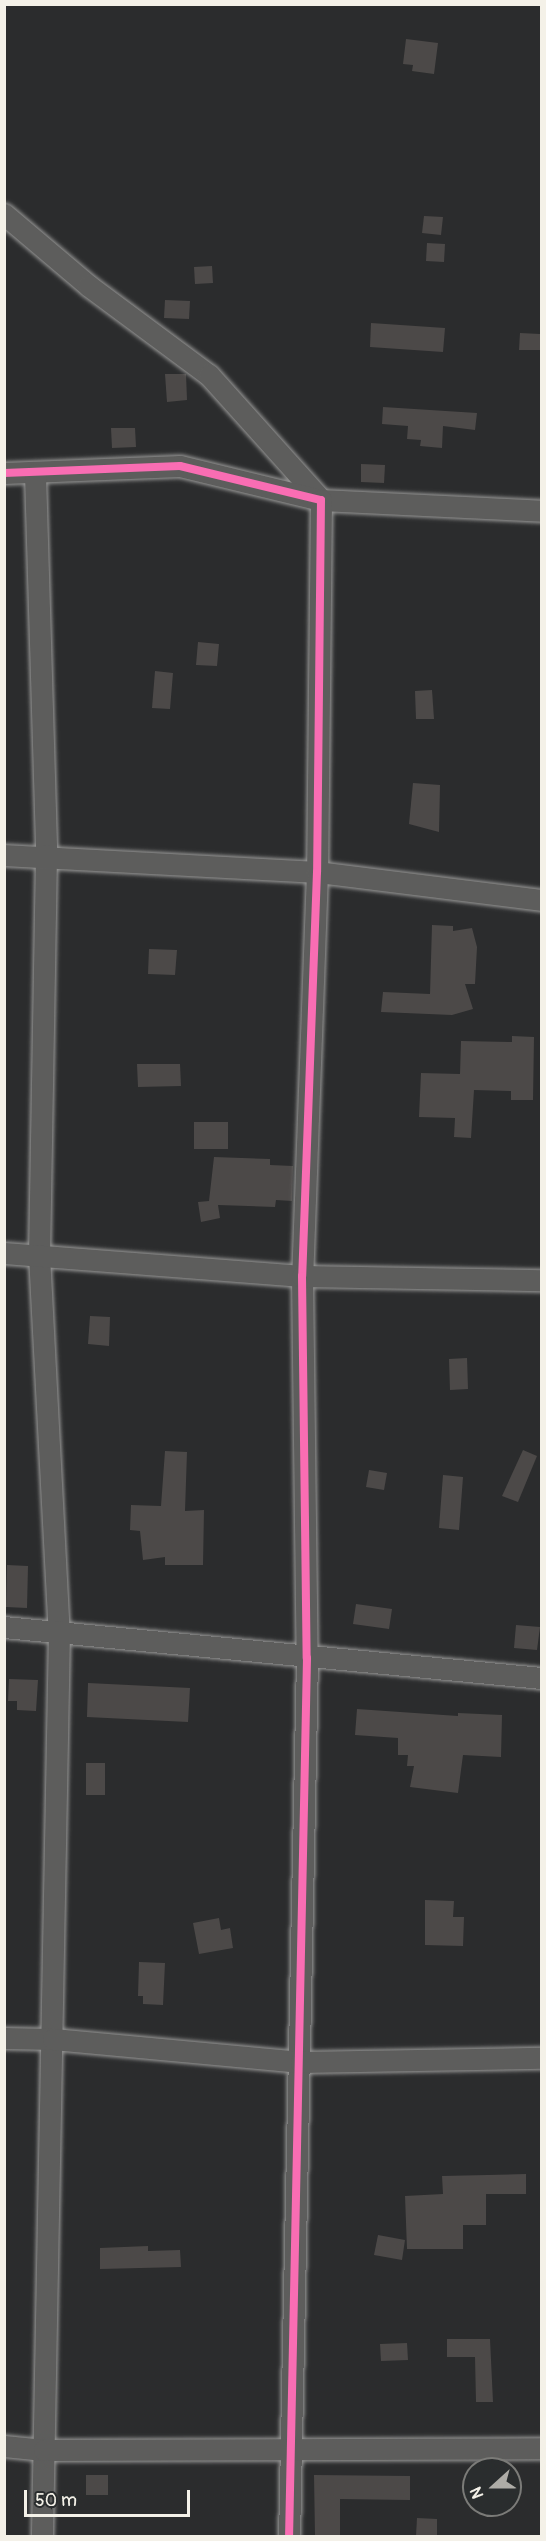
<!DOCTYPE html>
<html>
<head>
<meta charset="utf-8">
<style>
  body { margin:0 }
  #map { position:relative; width:546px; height:2541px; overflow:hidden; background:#2b2c2d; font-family:Pangolin,sans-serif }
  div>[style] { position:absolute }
  .building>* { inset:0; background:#4c4948 }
  .roads { filter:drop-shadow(0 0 2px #979796) drop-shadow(0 0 2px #979796) }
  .minor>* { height:21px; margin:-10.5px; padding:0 10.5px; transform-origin:10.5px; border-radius:10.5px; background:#5d5d5c }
  .cycleway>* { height:8px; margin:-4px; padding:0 4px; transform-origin:4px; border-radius:4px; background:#f96db3 }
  span { translate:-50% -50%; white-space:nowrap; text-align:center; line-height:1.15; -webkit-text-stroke:6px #2a2d2e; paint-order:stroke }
  .frame { position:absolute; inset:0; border:6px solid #f4f1e8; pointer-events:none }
  .north { position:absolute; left:462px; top:2457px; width:60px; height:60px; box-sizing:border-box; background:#2a2d2e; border:2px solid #7b7b78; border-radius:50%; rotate:249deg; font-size:16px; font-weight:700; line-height:24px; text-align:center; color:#f4f1e8 }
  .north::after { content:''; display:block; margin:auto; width:21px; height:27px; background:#aeaca7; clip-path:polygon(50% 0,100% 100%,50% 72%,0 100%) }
  .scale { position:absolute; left:24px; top:2490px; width:166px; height:27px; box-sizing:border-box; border:3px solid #f4f1e8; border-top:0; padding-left:8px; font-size:18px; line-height:21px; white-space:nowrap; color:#f4f1e8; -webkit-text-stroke:4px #2a2d2e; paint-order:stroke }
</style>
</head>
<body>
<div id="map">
  <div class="building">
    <div style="clip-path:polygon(406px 39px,438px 43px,434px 74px,412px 71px,413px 65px,403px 64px)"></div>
    <div style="clip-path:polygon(424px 216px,443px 217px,441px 235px,422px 233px)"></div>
    <div style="clip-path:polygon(427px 243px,445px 244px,444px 262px,426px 261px)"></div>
    <div style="clip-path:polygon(212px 266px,213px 283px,195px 284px,194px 267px)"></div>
    <div style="clip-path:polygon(165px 300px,190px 301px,189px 319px,164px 318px)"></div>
    <div style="clip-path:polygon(371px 323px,445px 328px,443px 352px,370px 347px)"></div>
    <div style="clip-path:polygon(520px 333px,540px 334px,540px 350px,519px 350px)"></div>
    <div style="clip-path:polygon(165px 374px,186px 374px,187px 400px,167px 402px)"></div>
    <div style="clip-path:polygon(383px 407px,477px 413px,475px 430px,443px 426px,442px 448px,420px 446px,421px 440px,407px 439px,408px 426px,382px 424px)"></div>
    <div style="clip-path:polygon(111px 428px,135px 428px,136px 447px,112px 448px)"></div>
    <div style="clip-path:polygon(361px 464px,385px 465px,384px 483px,361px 482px)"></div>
    <div style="clip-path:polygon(198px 642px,219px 644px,217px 666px,196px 665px)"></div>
    <div style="clip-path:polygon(155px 671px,173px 673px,170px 709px,152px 708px)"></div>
    <div style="clip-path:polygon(432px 690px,434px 719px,416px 719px,415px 691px)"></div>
    <div style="clip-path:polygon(413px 783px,440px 785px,439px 832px,409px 824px)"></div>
    <div style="clip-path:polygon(432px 925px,453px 926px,453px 931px,472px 928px,477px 947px,475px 984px,465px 984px,473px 1009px,452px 1015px,381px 1012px,383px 992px,430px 994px)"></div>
    <div style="clip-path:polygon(149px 949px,177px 950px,175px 975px,148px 974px)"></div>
    <div style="clip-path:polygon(512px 1036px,534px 1037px,533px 1100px,511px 1100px,511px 1091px,474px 1090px,471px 1138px,454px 1137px,455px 1118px,419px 1117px,421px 1073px,460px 1074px,461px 1041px,512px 1042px)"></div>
    <div style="clip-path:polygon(137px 1064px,180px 1064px,181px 1086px,138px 1087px)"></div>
    <div style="clip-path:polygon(194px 1122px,228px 1122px,228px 1149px,194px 1149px)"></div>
    <div style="clip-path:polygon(214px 1157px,270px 1159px,270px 1165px,293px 1166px,292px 1201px,276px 1200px,275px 1207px,218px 1205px,220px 1218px,201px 1222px,198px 1202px,209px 1201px)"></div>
    <div style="clip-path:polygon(90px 1316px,110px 1317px,109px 1346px,88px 1344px)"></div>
    <div style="clip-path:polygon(467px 1358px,468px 1389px,450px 1390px,449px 1359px)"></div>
    <div style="clip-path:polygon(523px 1450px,537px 1456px,518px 1502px,502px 1496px)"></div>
    <div style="clip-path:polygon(165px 1451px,187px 1452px,185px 1511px,204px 1510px,203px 1565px,165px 1565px,165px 1557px,143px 1560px,140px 1531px,130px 1530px,131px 1505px,161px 1506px)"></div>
    <div style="clip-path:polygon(369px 1470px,387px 1473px,384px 1490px,366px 1487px)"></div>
    <div style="clip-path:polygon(443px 1475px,463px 1477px,459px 1530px,439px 1528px)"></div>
    <div style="clip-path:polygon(7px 1565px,28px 1566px,27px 1608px,6px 1607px)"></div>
    <div style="clip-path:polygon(356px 1604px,392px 1609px,389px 1629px,353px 1624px)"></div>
    <div style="clip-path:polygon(516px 1625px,540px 1627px,537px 1650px,514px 1648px)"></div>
    <div style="clip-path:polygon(9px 1679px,38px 1680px,36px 1711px,17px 1710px,17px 1701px,8px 1701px)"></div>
    <div style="clip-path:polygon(88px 1683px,190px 1688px,188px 1722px,87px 1717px)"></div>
    <div style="clip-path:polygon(357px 1709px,458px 1716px,458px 1713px,502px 1715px,501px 1757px,463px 1755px,458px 1793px,410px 1787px,414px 1766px,407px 1766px,408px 1755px,398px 1755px,398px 1738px,355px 1735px)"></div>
    <div style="clip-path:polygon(86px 1763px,105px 1763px,105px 1795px,86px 1795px)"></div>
    <div style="clip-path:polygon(425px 1900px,454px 1901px,453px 1917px,464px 1917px,463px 1946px,425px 1945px)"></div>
    <div style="clip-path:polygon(219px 1918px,221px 1930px,230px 1928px,233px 1948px,199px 1954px,193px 1923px)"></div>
    <div style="clip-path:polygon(139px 1962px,165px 1963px,163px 2005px,143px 2004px,143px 1996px,138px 1996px)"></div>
    <div style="clip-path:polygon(526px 2174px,526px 2194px,486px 2194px,486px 2225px,463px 2225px,463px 2249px,407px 2249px,405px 2196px,443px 2194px,442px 2176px)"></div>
    <div style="clip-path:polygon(378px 2235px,405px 2240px,402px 2260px,374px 2255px)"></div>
    <div style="clip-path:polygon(148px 2246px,148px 2251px,180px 2250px,181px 2267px,100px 2269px,100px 2248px)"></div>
    <div style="clip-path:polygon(447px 2339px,490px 2339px,493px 2402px,476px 2402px,475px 2357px,447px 2357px)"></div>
    <div style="clip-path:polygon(407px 2343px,408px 2360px,381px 2361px,380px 2344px)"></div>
    <div style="clip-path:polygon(86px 2475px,108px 2475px,108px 2495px,86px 2495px)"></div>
    <div style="clip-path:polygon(314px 2475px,410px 2476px,410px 2500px,340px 2499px,340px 2536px,315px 2536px)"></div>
    <div style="clip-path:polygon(417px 2518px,437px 2519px,437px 2536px,416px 2536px)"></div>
  </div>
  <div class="roads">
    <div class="minor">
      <div style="left:4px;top:214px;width:111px;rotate:40.3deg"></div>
      <div style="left:89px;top:286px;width:149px;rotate:36.6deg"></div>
      <div style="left:209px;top:375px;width:168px;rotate:48.1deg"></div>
      <div style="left:321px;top:500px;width:221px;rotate:2.8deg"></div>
      <div style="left:4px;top:473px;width:176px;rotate:-2.3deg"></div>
      <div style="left:180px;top:466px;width:145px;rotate:13.6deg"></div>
      <div style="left:321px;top:500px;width:372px;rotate:90.6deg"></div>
      <div style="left:317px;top:872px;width:404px;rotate:92.1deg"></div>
      <div style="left:302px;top:1276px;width:382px;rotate:89.3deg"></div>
      <div style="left:307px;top:1658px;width:878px;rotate:91.17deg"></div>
      <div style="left:35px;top:474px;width:381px;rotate:88.3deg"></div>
      <div style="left:46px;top:855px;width:400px;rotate:91deg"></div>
      <div style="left:39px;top:1255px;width:377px;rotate:87deg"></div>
      <div style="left:59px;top:1631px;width:905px;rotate:91.08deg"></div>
      <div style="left:4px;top:855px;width:313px;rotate:3.1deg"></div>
      <div style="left:317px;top:872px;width:227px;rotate:7.1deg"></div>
      <div style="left:4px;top:1253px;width:299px;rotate:4.4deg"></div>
      <div style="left:302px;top:1276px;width:240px;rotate:1deg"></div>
      <div style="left:4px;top:1627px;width:540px;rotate:5.42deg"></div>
      <div style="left:4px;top:2038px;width:49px;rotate:1.2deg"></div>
      <div style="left:53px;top:2039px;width:249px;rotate:5.3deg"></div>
      <div style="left:301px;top:2062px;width:241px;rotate:-1deg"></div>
      <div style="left:4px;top:2446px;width:40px;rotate:5.7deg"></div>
      <div style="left:44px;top:2450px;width:498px;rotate:-0.2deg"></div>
    </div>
  </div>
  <div class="cycleway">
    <div style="left:4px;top:473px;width:176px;rotate:-2.3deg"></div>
    <div style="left:180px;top:466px;width:145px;rotate:13.6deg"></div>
    <div style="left:321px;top:500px;width:372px;rotate:90.6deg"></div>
    <div style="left:317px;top:872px;width:404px;rotate:92.1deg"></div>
    <div style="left:302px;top:1276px;width:382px;rotate:89.3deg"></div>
    <div style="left:307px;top:1658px;width:878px;rotate:91.17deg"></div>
  </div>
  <div class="frame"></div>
  <div class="north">N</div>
  <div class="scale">50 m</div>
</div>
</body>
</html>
